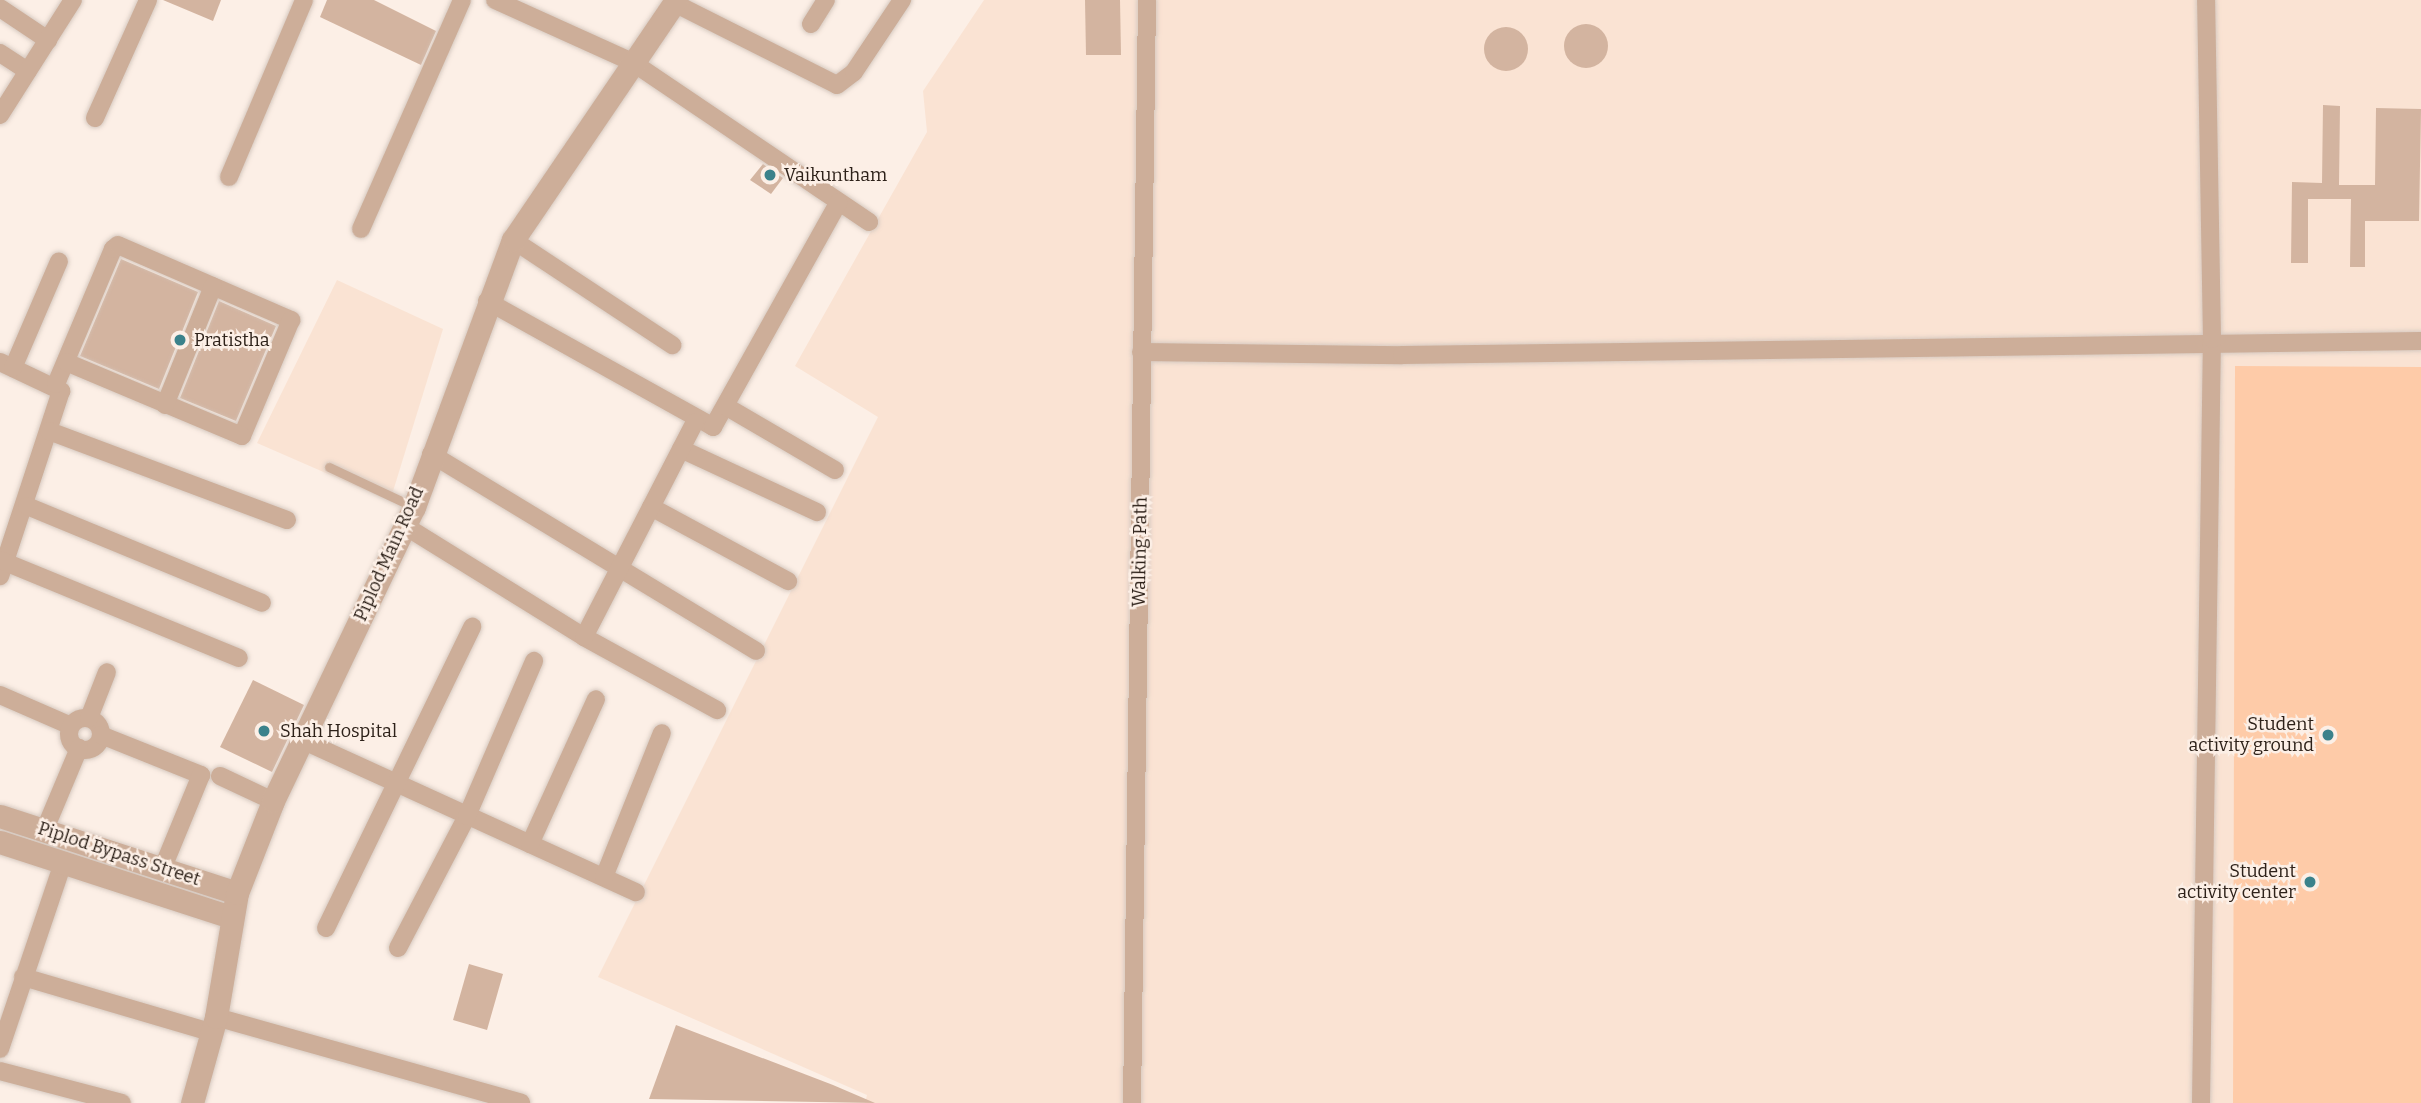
<!DOCTYPE html>
<html>
<head>
<meta charset="utf-8">
<style>
  body { margin:0 }
  #map { position:relative; width:2421px; height:1103px; overflow:hidden; background:#fcefe6; font-family:Bitter,serif }
  div>[style] { position:absolute }
  .built>* { inset:0; background:#fae3d3 }
  .green>* { inset:0; background:#fecba8 }
  .building>* { inset:0; background:#d3b4a0 }
  .round { border-radius:50% }
  .roads { filter:drop-shadow(0 0 2px #d7cac1) drop-shadow(0 0 2px #d7cac1) }
  .service>* { height:9px; margin:-4.5px; padding:0 4.5px; transform-origin:4.5px; border-radius:4.5px; background:#cdae99 }
  .minor>* { height:18px; margin:-9px; padding:0 9px; transform-origin:9px; border-radius:9px; background:#cdae99 }
  .minor>.ring { margin:-9px; padding:0; box-sizing:content-box; background:none; border:18px solid #cdae99; border-radius:50% }
  .tertiary>* { height:23px; margin:-11.5px; padding:0 11.5px; transform-origin:11.5px; border-radius:11.5px; background:#cdae99 }
  .dots>* { width:19px; height:19px; translate:-50% -50%; box-sizing:border-box; border:4px solid #fcefe6; border-radius:50% }
  span { translate:-50% -50%; white-space:nowrap; text-align:center; line-height:1.15; -webkit-text-stroke:5px #fcefe6; paint-order:stroke }
  .poi-label { font-size:18px; color:#2d2119 }
  .left { translate:0 -50%; text-align:left }
  .right { translate:-100% -50%; text-align:right }
  .street-label { font-size:18px; color:#2d2119 }
</style>
</head>
<body>
<div id="map">
  <div class="built">
    <div style="clip-path:polygon(984px 0,2421px 0,2421px 1103px,865px 1103px,867px 1095px,598px 977px,878px 417px,795px 366px,927px 132px,923px 91px)"></div>
    <div style="clip-path:polygon(337px 280px,443px 329px,390px 501px,257px 443px)"></div>
  </div>
  <div class="green">
    <div style="clip-path:polygon(2235px 366px,2421px 367px,2421px 1103px,2233px 1103px)"></div>
  </div>
  <div class="building">
    <div style="clip-path:polygon(163px 0,221px 0,213px 21px)"></div>
    <div style="clip-path:polygon(327px 0,374px 0,436px 31px,421px 65px,320px 17px)"></div>
    <div style="clip-path:polygon(1085px 0,1120px 0,1121px 55px,1086px 55px)"></div>
    <div class="round" style="left:1564px;top:24px;width:44px;height:44px"></div>
    <div class="round" style="left:1484px;top:27px;width:44px;height:44px"></div>
    <div style="clip-path:polygon(2323px 105px,2340px 106px,2339px 185px,2375px 185px,2376px 108px,2421px 109px,2419px 221px,2365px 221px,2365px 267px,2350px 267px,2351px 199px,2308px 199px,2308px 263px,2291px 263px,2292px 182px,2322px 183px)"></div>
    <div style="clip-path:polygon(763px 164px,783px 178px,771px 194px,750px 180px)"></div>
    <div style="clip-path:polygon(121px 259px,198px 292px,159px 389px,80px 356px)"></div>
    <div style="clip-path:polygon(219px 301px,276px 326px,236px 421px,180px 398px)"></div>
    <div style="clip-path:polygon(253px 680px,304px 705px,272px 772px,220px 747px)"></div>
    <div style="clip-path:polygon(469px 964px,503px 974px,487px 1030px,453px 1020px)"></div>
    <div style="clip-path:polygon(676px 1025px,833px 1085px,875px 1103px,649px 1099px)"></div>
  </div>
  <div class="roads">
    <div class="service">
      <div style="left:329px;top:467px;width:92px;rotate:25.2deg"></div>
    </div>
    <div class="minor">
      <div style="left:495px;top:0;width:150px;rotate:24.3deg"></div>
      <div style="left:632px;top:62px;width:286px;rotate:34deg"></div>
      <div style="left:674px;top:3px;width:182px;rotate:26.7deg"></div>
      <div style="left:837px;top:85px;width:21px;rotate:-37deg"></div>
      <div style="left:854px;top:72px;width:87px;rotate:-56.3deg"></div>
      <div style="left:0;top:8px;width:58px;rotate:33.7deg"></div>
      <div style="left:811px;top:24px;width:28px;rotate:-58deg"></div>
      <div style="left:0;top:53px;width:33px;rotate:33deg"></div>
      <div style="left:0;top:115px;width:136px;rotate:-57.6deg"></div>
      <div style="left:95px;top:118px;width:129px;rotate:-65.8deg"></div>
      <div style="left:229px;top:177px;width:192px;rotate:-67deg"></div>
      <div style="left:361px;top:229px;width:250px;rotate:-66.2deg"></div>
      <div style="left:513px;top:240px;width:191px;rotate:33.4deg"></div>
      <div style="left:487px;top:301px;width:259px;rotate:29.1deg"></div>
      <div style="left:713px;top:427px;width:257px;rotate:-60.8deg"></div>
      <div style="left:1141px;top:352px;width:261px;rotate:0.7deg"></div>
      <div style="left:1402px;top:355px;width:1019px;rotate:-0.79deg"></div>
      <div style="left:0;top:362px;width:68px;rotate:25.4deg"></div>
      <div style="left:61px;top:391px;width:195px;rotate:108.2deg"></div>
      <div style="left:13px;top:368px;width:116px;rotate:-66.7deg"></div>
      <div style="left:56px;top:384px;width:147px;rotate:-67.1deg"></div>
      <div style="left:113px;top:249px;width:6px;rotate:-39deg"></div>
      <div style="left:118px;top:245px;width:189px;rotate:23.4deg"></div>
      <div style="left:291px;top:320px;width:126px;rotate:112.9deg"></div>
      <div style="left:242px;top:436px;width:191px;rotate:-157.2deg"></div>
      <div style="left:165px;top:405px;width:128px;rotate:-68deg"></div>
      <div style="left:727px;top:407px;width:125px;rotate:30.3deg"></div>
      <div style="left:49px;top:431px;width:254px;rotate:20.5deg"></div>
      <div style="left:681px;top:449px;width:150px;rotate:24.9deg"></div>
      <div style="left:431px;top:454px;width:380px;rotate:31.2deg"></div>
      <div style="left:27px;top:506px;width:254px;rotate:22.4deg"></div>
      <div style="left:651px;top:507px;width:156px;rotate:28.4deg"></div>
      <div style="left:405px;top:526px;width:211px;rotate:31.8deg"></div>
      <div style="left:584px;top:637px;width:152px;rotate:28.8deg"></div>
      <div style="left:0;top:560px;width:258px;rotate:22.3deg"></div>
      <div style="left:584px;top:637px;width:242px;rotate:-62.7deg"></div>
      <div style="left:0;top:695px;width:77px;rotate:23.6deg"></div>
      <div class="ring" style="left:69px;top:718px;width:14px;height:14px"></div>
      <div style="left:89px;top:718px;width:49px;rotate:-68.6deg"></div>
      <div style="left:101px;top:735px;width:108px;rotate:21.8deg"></div>
      <div style="left:201px;top:775px;width:100px;rotate:112.4deg"></div>
      <div style="left:302px;top:740px;width:367px;rotate:24.5deg"></div>
      <div style="left:220px;top:776px;width:59px;rotate:25.3deg"></div>
      <div style="left:45px;top:829px;width:88px;rotate:-67.2deg"></div>
      <div style="left:530px;top:844px;width:159px;rotate:-65.5deg"></div>
      <div style="left:604px;top:877px;width:155px;rotate:-68.1deg"></div>
      <div style="left:326px;top:928px;width:335px;rotate:-64.1deg"></div>
      <div style="left:398px;top:948px;width:149px;rotate:-62.4deg"></div>
      <div style="left:467px;top:816px;width:169px;rotate:-66.6deg"></div>
      <div style="left:23px;top:977px;width:198px;rotate:16.4deg"></div>
      <div style="left:216px;top:1017px;width:317px;rotate:15.7deg"></div>
      <div style="left:0;top:1049px;width:193px;rotate:-71.3deg"></div>
      <div style="left:0;top:1071px;width:126px;rotate:14.7deg"></div>
      <div style="left:1132px;top:1103px;width:1103px;rotate:-89.22deg"></div>
      <div style="left:2201px;top:1103px;width:764px;rotate:-89.18deg"></div>
      <div style="left:2212px;top:339px;width:339px;rotate:-91deg"></div>
    </div>
    <div class="tertiary">
      <div style="left:0;top:816px;width:249px;rotate:18deg"></div>
      <div style="left:0;top:842px;width:243px;rotate:18deg"></div>
      <div style="left:192px;top:1103px;width:89px;rotate:-74.4deg"></div>
      <div style="left:216px;top:1017px;width:126px;rotate:-80.4deg"></div>
      <div style="left:237px;top:893px;width:99px;rotate:-68.6deg"></div>
      <div style="left:273px;top:801px;width:326px;rotate:-64.4deg"></div>
      <div style="left:414px;top:507px;width:285px;rotate:-69.7deg"></div>
      <div style="left:513px;top:240px;width:290px;rotate:-55.8deg"></div>
    </div>
  </div>
  <div class="dots">
    <div style="left:770px;top:175px;background:#3b828b"></div>
    <div style="left:180px;top:340px;background:#3b828b"></div>
    <div style="left:264px;top:731px;background:#3b828b"></div>
    <div style="left:2328px;top:735px;background:#3b828b"></div>
    <div style="left:2310px;top:882px;background:#3b828b"></div>
  </div>
  <div class="poi-label">
    <span class="left" style="left:784px;top:175px">Vaikuntham</span>
    <span class="left" style="left:194px;top:340px">Pratistha</span>
    <span class="right" style="left:2314px;top:735px">Student<br>activity ground</span>
    <span class="left" style="left:280px;top:731px">Shah Hospital</span>
    <span class="right" style="left:2296px;top:882px">Student<br>activity center</span>
  </div>
  <div class="street-label">
    <span style="left:1140px;top:552px;rotate:-89deg">Walking Path</span>
    <span style="left:389px;top:554px;rotate:-66deg">Piplod Main Road</span>
    <span style="left:119px;top:854px;rotate:18deg">Piplod Bypass Street</span>
  </div>
</div>
</body>
</html>
